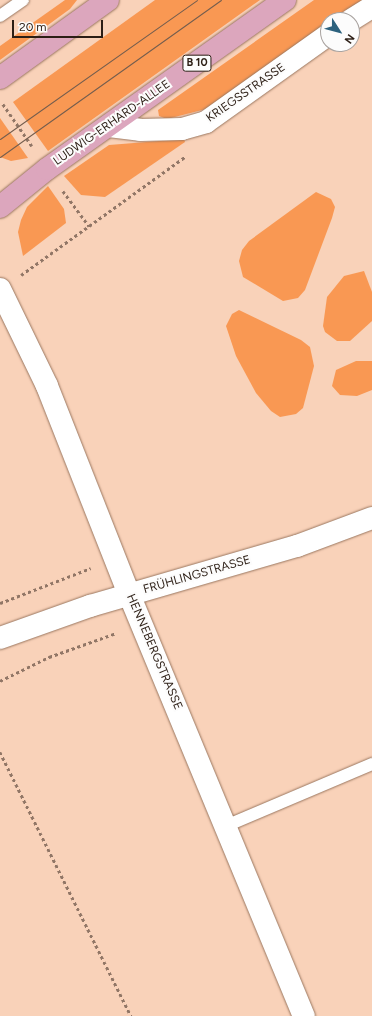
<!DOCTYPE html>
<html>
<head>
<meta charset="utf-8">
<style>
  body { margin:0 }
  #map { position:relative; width:372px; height:1016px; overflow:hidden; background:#f9d2b9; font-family:Figtree,sans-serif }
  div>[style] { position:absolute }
  .green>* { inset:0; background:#f99853 }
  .path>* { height:2.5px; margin-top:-1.25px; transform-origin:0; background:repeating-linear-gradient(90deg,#917666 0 3px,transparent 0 6px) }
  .roads { filter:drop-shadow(0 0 1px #9a7760) drop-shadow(0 0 1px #9a7760) }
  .service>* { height:12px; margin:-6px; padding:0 6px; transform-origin:6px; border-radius:6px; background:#fff }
  .minor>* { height:22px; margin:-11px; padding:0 11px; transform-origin:11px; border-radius:11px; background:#fff }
  .primary>* { height:22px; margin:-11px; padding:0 11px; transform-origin:11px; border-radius:11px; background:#dca6bd }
  .tram>* { height:1px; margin:-0.5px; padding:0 0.5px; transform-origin:0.5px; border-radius:0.5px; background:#735d4e }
  span { translate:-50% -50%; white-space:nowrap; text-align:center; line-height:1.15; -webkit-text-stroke:4px #fcfcfc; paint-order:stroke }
  .shield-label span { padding:1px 3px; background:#fcfcfc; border:1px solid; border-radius:3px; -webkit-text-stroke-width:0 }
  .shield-label { font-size:11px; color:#2c1e15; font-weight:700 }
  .street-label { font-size:12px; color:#2c1e15 }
  .north { position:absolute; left:320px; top:12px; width:40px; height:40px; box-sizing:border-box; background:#fcfcfc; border:1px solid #a9a3a0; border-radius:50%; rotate:126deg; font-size:11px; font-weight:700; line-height:16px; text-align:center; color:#2c1e15 }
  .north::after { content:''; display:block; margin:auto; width:14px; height:18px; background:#2d627e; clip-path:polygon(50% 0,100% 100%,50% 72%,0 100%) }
  .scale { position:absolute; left:12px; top:20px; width:91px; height:18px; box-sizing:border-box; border:2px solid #2c1e15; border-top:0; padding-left:5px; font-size:12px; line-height:14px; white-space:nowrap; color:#2c1e15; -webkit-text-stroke:3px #fcfcfc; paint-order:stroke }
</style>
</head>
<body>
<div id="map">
  <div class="green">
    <div style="clip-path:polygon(65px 0,77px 0,70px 9px,0 60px,0 46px)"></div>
    <div style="clip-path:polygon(155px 0,260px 0,48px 151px,13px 102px)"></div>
    <div style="clip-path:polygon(314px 0,367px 0,337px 20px,328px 20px,328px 26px,206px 109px,167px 119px,159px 116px,158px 110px)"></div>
    <div style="clip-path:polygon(0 118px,28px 158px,11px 161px,0 157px)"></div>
    <div style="clip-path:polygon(184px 139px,185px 142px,105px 197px,81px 195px,64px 176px,109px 145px)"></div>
    <div style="clip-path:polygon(48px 186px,64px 209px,66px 223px,23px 256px,18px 232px,21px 220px,27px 207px)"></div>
    <div style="clip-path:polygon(316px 192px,331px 199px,335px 207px,332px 218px,305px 290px,298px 298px,283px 301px,243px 277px,239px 261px,242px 250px,249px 241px)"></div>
    <div style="clip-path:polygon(364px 271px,372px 292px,372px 321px,350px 341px,337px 341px,325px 332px,323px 326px,327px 297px,344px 276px)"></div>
    <div style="clip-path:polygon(239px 310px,301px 340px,310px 347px,314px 366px,303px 408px,296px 414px,280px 417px,271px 411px,256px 393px,236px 356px,226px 326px,232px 314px)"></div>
    <div style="clip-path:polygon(356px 361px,372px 361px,372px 390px,357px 396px,340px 395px,332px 386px,336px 370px)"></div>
  </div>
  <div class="path">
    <div style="left:3px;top:104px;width:51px;rotate:55.4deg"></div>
    <div style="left:63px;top:191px;width:44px;rotate:53.4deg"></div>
    <div style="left:21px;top:275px;width:203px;rotate:-35.8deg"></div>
    <div style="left:0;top:603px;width:97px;rotate:-21deg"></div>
    <div style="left:0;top:681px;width:55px;rotate:-26.1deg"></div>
    <div style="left:49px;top:657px;width:71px;rotate:-19.7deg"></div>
    <div style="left:0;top:752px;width:295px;rotate:63.6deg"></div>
  </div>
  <div class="roads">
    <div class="service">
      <div style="left:0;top:16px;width:28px;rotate:-35deg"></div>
      <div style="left:226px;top:826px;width:159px;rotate:-23deg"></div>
    </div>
    <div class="minor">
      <div style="left:351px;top:20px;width:25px;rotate:-32deg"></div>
      <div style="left:109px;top:126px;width:31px;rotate:7deg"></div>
      <div style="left:140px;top:130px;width:42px;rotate:-1.4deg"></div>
      <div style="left:182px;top:129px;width:25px;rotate:-16deg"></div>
      <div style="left:206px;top:122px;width:150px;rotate:-35.5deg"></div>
      <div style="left:0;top:289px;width:108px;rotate:64.1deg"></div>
      <div style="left:47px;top:386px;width:224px;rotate:68.5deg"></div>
      <div style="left:129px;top:594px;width:457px;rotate:67.5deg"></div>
      <div style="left:0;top:638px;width:96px;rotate:-19.6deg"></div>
      <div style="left:90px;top:606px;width:216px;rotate:-16.2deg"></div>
      <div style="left:297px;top:546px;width:80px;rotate:-20.5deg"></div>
    </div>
    <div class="primary">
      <div style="left:0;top:78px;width:133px;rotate:-35.8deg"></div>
      <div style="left:0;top:207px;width:60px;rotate:-39deg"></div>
      <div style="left:47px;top:169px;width:292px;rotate:-35.4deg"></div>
    </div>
  </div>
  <div class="tram">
    <div style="left:0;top:139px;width:241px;rotate:-35.2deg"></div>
    <div style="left:0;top:157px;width:271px;rotate:-35.4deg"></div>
  </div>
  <div class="shield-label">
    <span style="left:197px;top:63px">B 10</span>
  </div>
  <div class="street-label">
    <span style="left:246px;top:93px;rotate:-35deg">KRIEGSSTRASSE</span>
    <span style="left:112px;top:123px;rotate:-35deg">LUDWIG-ERHARD-ALLEE</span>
    <span style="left:197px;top:575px;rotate:-16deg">FRÜHLINGSTRASSE</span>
    <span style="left:154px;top:652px;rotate:67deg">HENNEBERGSTRASSE</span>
  </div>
  <div class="north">N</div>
  <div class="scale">20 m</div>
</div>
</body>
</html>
